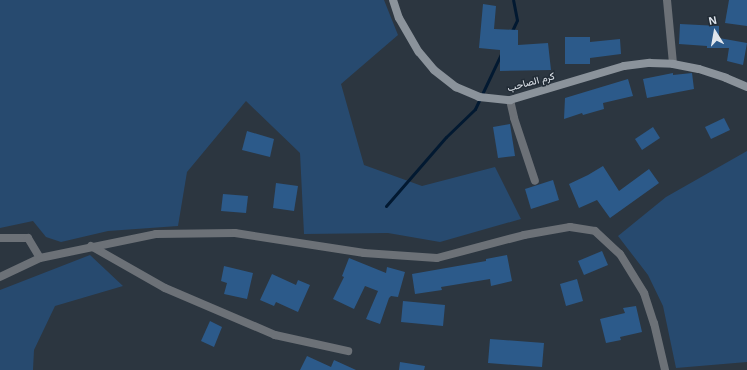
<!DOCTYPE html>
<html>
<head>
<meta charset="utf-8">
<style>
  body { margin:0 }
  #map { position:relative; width:747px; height:370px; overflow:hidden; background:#2c3640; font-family:Arial,Vazirmatn,sans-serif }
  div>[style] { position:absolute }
  .green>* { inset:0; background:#274a6f }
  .stream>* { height:3px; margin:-1.5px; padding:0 1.5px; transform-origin:1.5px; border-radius:1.5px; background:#021931 }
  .building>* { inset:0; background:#2c5a8a }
  .street>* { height:8px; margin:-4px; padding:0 4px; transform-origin:4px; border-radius:4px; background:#6c7177 }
  .secondary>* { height:8px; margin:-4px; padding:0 4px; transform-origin:4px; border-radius:4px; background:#8b939b }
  span { translate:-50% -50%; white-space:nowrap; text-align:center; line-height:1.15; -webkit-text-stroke:3px #222c36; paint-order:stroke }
  .street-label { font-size:10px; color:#e0e6ed }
  .north { position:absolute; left:695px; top:12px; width:40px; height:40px; -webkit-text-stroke:3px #222c36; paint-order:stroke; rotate:349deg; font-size:11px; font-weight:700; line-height:16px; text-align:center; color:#e0e6ed }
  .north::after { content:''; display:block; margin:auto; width:14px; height:18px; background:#e0e6ed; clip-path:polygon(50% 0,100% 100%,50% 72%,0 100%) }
</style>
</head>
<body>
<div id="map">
  <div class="green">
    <div style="clip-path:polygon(0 0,384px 0,398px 35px,341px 84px,364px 165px,422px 186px,495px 167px,521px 219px,440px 242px,388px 233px,304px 234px,300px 153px,246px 101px,187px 172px,178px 226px,108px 231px,61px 242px,46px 237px,33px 221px,0 228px)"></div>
    <div style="clip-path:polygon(747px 151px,747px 362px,676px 368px,663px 306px,648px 275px,618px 236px,666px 197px)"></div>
    <div style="clip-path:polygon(90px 255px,123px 286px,55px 306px,34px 350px,33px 370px,0 370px,0 290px)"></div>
  </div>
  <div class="stream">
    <div style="left:511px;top:33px;width:14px;rotate:-65deg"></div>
    <div style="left:517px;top:20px;width:20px;rotate:-101deg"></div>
    <div style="left:386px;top:206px;width:91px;rotate:-49deg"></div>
    <div style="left:446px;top:137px;width:40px;rotate:-44deg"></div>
    <div style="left:475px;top:109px;width:61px;rotate:-64.7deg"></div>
  </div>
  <div class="building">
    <div style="clip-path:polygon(729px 0,747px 0,747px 26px,725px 23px)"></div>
    <div style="clip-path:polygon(483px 4px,496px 6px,494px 29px,518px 30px,518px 45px,548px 43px,551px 70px,500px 71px,500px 50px,479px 48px)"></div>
    <div style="clip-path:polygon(680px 24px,719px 26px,719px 38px,747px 43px,743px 65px,727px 61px,729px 48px,707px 48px,707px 46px,679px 44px)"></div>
    <div style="clip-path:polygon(565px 37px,590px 37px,590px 42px,620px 39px,621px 54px,590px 58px,590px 64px,565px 64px)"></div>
    <div style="clip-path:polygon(673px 73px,673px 75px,692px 73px,694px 89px,647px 98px,643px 79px)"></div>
    <div style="clip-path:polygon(628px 79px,633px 96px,603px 103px,604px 109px,583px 115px,582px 113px,564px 119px,565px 98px)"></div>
    <div style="clip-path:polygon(724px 118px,730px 130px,711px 139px,705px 127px)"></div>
    <div style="clip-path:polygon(510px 124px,515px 156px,498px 158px,493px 127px)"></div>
    <div style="clip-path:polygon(653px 127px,660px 138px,642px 150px,635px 139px)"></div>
    <div style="clip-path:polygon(247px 131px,274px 139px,270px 157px,242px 150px)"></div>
    <div style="clip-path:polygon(603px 166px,619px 191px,649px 169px,659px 183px,610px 218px,597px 200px,579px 208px,569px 184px,588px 175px)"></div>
    <div style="clip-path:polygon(553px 180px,559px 200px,531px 209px,525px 189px)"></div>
    <div style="clip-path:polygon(276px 183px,298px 186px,294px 211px,273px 208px)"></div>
    <div style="clip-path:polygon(223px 194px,248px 196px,246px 213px,221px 211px)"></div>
    <div style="clip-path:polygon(602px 251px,608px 265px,584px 275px,578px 261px)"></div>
    <div style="clip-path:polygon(507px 255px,512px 281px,491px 286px,490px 279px,441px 287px,442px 290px,415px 294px,412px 274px,486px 261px,486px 259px)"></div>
    <div style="clip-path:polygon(349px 258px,386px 273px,387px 267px,405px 272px,398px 297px,391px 296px,389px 298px,380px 324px,366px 319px,378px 291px,365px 286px,354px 309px,333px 299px,344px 277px,342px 276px)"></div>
    <div style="clip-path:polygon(224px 266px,253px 273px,247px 299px,224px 294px,227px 283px,221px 281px)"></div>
    <div style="clip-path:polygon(272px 274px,296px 285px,298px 280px,310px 285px,298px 312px,276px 302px,274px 306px,260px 300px)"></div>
    <div style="clip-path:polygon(577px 279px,583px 301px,566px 306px,560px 284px)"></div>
    <div style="clip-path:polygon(403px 301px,445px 305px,443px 326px,401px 322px)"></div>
    <div style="clip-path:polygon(636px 306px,642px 332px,620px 337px,621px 340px,606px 343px,600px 319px,625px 313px,623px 308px)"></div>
    <div style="clip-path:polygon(210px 321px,222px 327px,214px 347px,201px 341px)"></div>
    <div style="clip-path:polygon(490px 339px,544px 343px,542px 367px,488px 363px)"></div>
    <div style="clip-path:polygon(307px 356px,331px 367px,334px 360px,356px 370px,300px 370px)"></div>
    <div style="clip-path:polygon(400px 362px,425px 366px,424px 370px,399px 370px)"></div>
  </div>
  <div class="street">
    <div style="left:667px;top:0;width:64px;rotate:84.6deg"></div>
    <div style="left:510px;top:100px;width:18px;rotate:77deg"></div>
    <div style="left:514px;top:118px;width:66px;rotate:71.6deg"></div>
    <div style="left:0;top:238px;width:28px"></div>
    <div style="left:28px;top:238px;width:23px;rotate:59deg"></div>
    <div style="left:91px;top:246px;width:85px;rotate:29.6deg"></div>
    <div style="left:165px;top:288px;width:120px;rotate:23.1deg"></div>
    <div style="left:275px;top:335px;width:75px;rotate:12.4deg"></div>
    <div style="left:0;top:277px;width:44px;rotate:-25.4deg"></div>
    <div style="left:40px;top:258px;width:118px;rotate:-11.7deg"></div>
    <div style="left:156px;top:234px;width:79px;rotate:-0.7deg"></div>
    <div style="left:235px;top:233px;width:131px;rotate:8.8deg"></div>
    <div style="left:364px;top:253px;width:73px;rotate:3.9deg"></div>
    <div style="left:437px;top:258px;width:90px;rotate:-14.8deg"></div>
    <div style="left:524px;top:235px;width:47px;rotate:-9.9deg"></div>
    <div style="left:570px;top:227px;width:25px;rotate:9deg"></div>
    <div style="left:595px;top:231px;width:34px;rotate:43deg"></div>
    <div style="left:620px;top:254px;width:46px;rotate:58.4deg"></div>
    <div style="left:644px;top:293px;width:32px;rotate:72deg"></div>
    <div style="left:654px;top:323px;width:48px;rotate:76.8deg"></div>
  </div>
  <div class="secondary">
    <div style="left:393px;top:0;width:19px;rotate:72deg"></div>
    <div style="left:399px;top:18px;width:39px;rotate:60deg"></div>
    <div style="left:419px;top:52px;width:23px;rotate:50deg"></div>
    <div style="left:434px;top:70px;width:28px;rotate:38deg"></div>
    <div style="left:456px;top:87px;width:25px;rotate:23deg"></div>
    <div style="left:479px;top:97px;width:31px;rotate:6deg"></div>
    <div style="left:510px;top:100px;width:119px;rotate:-16.6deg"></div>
    <div style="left:624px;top:66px;width:26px;rotate:-7deg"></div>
    <div style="left:650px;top:63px;width:23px;rotate:2deg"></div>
    <div style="left:673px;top:64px;width:26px;rotate:11deg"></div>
    <div style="left:699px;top:69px;width:28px;rotate:18deg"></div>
    <div style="left:726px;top:78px;width:23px;rotate:23deg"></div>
  </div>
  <div class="street-label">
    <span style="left:531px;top:82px;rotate:-15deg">كرم الصاحب</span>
  </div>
  <div class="north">N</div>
</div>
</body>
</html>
